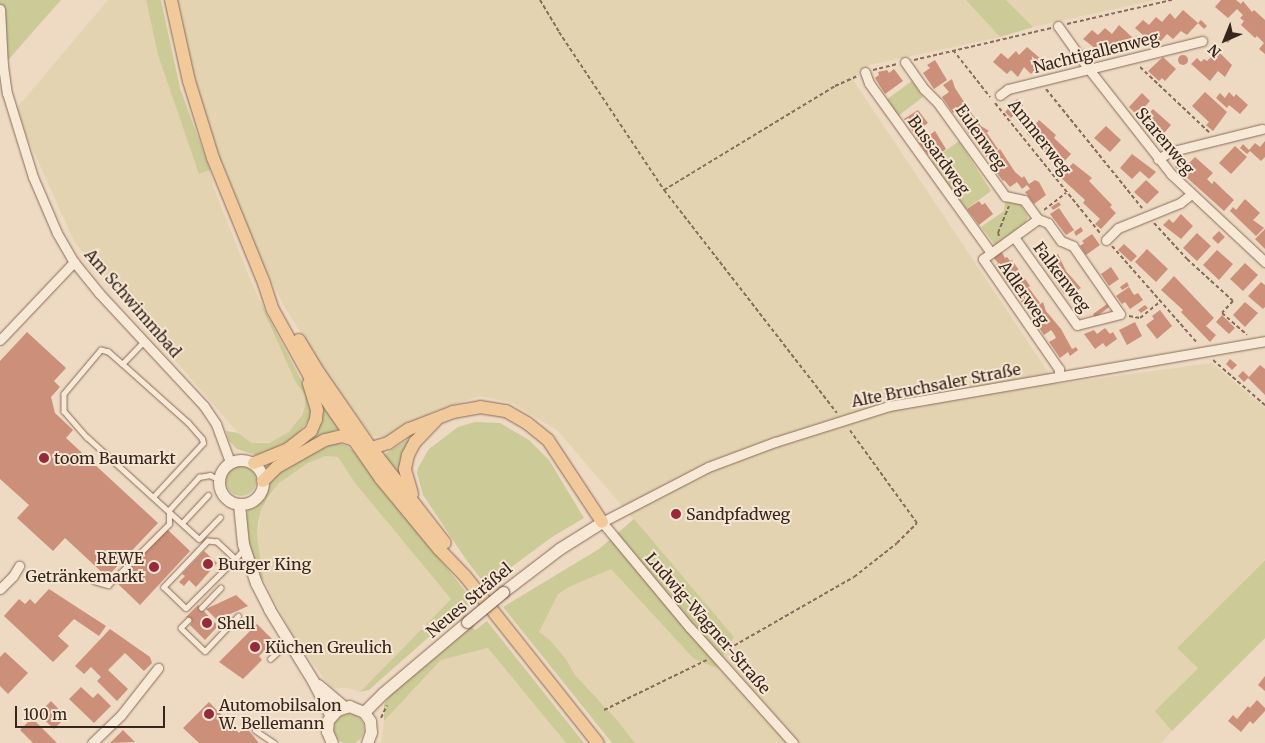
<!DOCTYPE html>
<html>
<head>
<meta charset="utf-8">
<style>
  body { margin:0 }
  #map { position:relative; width:1265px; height:743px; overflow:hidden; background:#eedac3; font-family:Merriweather,serif }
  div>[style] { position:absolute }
  .farmland>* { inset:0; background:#e3d3b0 }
  .green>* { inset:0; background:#ccca97 }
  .round { border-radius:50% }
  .building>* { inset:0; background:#cc8f79 }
  .path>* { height:2px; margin-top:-1px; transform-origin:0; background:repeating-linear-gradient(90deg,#886b5a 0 4px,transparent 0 6.5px) }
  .roads { filter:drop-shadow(0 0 1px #886b5a) drop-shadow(0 0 1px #886b5a) }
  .lane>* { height:4.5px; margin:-2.25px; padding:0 2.25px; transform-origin:2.25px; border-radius:2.25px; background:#f8e9d6 }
  .street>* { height:9px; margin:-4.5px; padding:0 4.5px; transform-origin:4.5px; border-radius:4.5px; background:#f8e9d6 }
  .secondary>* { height:11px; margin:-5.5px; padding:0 5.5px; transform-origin:5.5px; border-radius:5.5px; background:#f8e9d6 }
  .secondary>.ring { margin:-5.5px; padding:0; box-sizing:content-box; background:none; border:11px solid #f8e9d6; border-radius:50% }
  .primary>* { height:12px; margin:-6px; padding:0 6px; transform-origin:6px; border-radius:6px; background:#f1c99a }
  .bridges { filter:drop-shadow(0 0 1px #694c3d) drop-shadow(0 0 1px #694c3d) }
  .secondary-bridge>* { height:11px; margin:-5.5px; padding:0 5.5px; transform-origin:5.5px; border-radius:5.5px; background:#f8e9d6 }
  .dots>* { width:14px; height:14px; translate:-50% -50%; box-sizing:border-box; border:2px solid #f5e6d2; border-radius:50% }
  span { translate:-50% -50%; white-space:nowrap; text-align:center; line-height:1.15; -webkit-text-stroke:4px #f5e6d2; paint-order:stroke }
  .street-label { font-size:16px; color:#38261e }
  .poi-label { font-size:16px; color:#38261e }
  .left { translate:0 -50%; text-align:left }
  .right { translate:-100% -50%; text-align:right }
  .north { position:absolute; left:1200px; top:15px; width:50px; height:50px; -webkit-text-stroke:4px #f5e6d2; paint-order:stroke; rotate:224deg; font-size:14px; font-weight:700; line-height:20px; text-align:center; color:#38261e }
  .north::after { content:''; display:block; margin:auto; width:18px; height:22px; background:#38261e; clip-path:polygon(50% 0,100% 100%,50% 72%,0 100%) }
  .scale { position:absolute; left:15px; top:706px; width:150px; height:22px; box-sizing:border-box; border:2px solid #38261e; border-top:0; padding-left:6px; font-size:15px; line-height:18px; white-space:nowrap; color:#38261e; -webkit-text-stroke:4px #f5e6d2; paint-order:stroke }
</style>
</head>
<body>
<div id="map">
  <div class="farmland">
    <div style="clip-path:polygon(108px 0,146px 0,158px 55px,200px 174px,210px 170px,213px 186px,248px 274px,295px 381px,305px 395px,305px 406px,296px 424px,289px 432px,271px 442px,252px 443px,238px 433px,91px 263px,74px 241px,15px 110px)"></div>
    <div style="clip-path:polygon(175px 0,966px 0,1000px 37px,869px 65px,853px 80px,1056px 384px,1212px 363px,1265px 408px,1265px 559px,1178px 647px,1198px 667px,1156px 711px,1172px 731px,1161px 743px,635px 743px,616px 719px,575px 675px,566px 659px,550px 640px,539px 632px,558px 594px,571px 586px,611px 569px,694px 659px,717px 668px,734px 637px,558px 431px,512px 403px,480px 396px,435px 411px,388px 437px,372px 436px,326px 373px,284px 306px,240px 219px,192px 79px)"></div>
    <div style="clip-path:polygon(1006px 0,1155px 0,1033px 27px)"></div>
    <div style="clip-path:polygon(325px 456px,338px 457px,355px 483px,451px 599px,360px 692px,348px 688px,331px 688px,293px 636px,264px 580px,257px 538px,261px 510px,279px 483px,308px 463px)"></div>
    <div style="clip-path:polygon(489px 648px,566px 743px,381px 743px,384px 721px,441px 660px)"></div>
  </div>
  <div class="green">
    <div style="clip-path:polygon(0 0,61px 0,8px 60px,0 63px)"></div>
    <div style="clip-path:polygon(146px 0,161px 0,180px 88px,210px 170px,199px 174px,158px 55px)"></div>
    <div style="clip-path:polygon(966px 0,1006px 0,1033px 27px,1000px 37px)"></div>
    <div style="clip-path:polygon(912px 81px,923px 97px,898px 116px,886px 100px)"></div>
    <div style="clip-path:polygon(959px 141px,991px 191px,965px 210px,930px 162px)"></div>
    <div style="clip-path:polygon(1005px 202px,1020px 204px,1028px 216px,1026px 222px,995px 245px,981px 227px,1004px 211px)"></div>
    <div style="clip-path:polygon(259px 300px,308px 393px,311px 406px,310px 418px,294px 439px,259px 456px,237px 449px,229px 441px,226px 431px,238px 433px,252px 443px,269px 443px,289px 432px,302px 415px,305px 406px,305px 395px,295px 381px)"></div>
    <div style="clip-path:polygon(322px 404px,339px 429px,317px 439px,267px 469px,263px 462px,300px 444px)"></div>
    <div style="clip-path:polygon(475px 422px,500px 423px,529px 440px,549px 460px,584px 518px,552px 537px,498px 577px,489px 589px,467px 561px,423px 495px,417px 473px,418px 468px,429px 449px,458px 427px)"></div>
    <div style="clip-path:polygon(415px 435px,402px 480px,382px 456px)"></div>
    <div style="clip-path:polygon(334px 442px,347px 446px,356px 453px,473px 601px,461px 611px,453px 602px,458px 611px,369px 690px,360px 692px,451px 599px,355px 483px,338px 457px,325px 456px,308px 463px,279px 483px,269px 496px,261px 510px,258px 523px,257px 538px,264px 580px,261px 578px,248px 540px,246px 517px,249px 505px,260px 499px,270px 477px,278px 469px)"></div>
    <div class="round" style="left:226px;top:466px;width:30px;height:30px"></div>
    <div style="clip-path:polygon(634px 519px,734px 637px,717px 668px,694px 659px,611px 569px,571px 586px,558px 594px,539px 632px,550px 640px,566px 659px,575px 675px,616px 719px,635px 743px,612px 743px,503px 607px,599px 549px)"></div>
    <div style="clip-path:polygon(1265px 560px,1265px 638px,1172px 731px,1155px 711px,1198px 668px,1177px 648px)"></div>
    <div style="clip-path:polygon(487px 621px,584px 743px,566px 743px,488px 648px,441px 660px,384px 721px,384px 704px,392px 692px,470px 626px,475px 630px)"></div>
    <div class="round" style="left:334px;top:714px;width:30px;height:30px"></div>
  </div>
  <div class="building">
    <div style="clip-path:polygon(1221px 0,1236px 0,1241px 4px,1243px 1px,1252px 12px,1254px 10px,1265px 20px,1265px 54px,1259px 49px,1264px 43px,1257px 36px,1255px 38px,1241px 25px,1244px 21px,1240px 18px,1243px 15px,1237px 9px,1228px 18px,1215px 7px)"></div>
    <div style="clip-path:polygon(1183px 10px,1198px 23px,1187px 35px,1181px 31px,1173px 39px,1167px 34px,1160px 42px,1155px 37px,1147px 46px,1143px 42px,1139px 46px,1132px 40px,1126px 47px,1121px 42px,1114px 49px,1108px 44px,1100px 52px,1083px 39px,1092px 30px,1098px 35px,1105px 28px,1112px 34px,1119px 25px,1134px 39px,1136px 36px,1140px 40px,1144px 36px,1135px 28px,1143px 20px,1149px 25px,1156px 17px,1162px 22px,1170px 13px,1175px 19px)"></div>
    <div style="clip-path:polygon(1201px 20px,1207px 26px,1204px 29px,1198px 23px)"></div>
    <div style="clip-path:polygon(1231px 31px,1235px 35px,1228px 43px,1224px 40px)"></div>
    <div style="clip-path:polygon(1027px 47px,1041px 59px,1033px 68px,1035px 70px,1031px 74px,1024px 67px,1018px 77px,1011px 70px,1007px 74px,993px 62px,1001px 53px,1008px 59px,1016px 51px,1019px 55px)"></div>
    <div style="clip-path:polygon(1220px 53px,1232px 65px,1225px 77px,1218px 71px,1210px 81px,1191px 64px,1197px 58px,1201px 62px,1204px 59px,1207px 61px,1211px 57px,1214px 60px)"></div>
    <div class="round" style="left:1178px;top:55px;width:10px;height:10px"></div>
    <div style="clip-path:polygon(1163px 57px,1176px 69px,1165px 81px,1162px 78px,1159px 81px,1148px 71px)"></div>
    <div style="clip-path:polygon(935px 60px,947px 80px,934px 89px,923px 73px,930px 68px,927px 65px)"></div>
    <div style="clip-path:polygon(894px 69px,903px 81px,885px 94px,875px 78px,879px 75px,878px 72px,887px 70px,889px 73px)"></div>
    <div style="clip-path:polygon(952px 79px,955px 88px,970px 111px,981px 126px,989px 131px,982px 136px,975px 130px,969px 134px,959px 119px,965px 115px,960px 108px,953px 113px,942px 97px,949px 92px,943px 85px)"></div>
    <div style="clip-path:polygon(1205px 92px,1227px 112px,1213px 131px,1206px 125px,1209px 122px,1192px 106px)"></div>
    <div style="clip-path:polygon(1229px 92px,1234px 97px,1236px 94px,1248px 105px,1240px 114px,1229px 105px,1227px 108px,1216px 98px,1220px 93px,1225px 98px)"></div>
    <div style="clip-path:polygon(1142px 93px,1150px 101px,1137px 115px,1129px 107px)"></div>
    <div style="clip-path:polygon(1017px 99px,1023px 105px,1011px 118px,1005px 112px)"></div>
    <div style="clip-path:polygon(1153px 109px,1171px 125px,1158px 140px,1140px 123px)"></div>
    <div style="clip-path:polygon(918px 110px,928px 123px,914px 133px,904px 119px)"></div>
    <div style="clip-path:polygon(1039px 120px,1056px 135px,1054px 138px,1071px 154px,1059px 167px,1027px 134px)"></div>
    <div style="clip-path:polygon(1106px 126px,1121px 140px,1110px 152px,1094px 138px)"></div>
    <div style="clip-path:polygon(924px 130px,927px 134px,918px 140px,916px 137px)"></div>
    <div style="clip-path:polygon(935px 131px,946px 149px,936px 157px,932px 152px,928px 155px,919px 143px)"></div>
    <div style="clip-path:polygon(987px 133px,998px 149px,986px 157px,975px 142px)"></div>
    <div style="clip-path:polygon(1265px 141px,1265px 157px,1261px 161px,1250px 151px,1247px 154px,1240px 148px,1243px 144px,1249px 150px,1255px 143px,1260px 147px)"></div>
    <div style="clip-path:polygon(1235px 146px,1247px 157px,1231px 174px,1219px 163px)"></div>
    <div style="clip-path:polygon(1000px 149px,1015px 172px,1022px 178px,1024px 176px,1029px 184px,1035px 180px,1039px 182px,1046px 195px,1034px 204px,1025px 192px,1030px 189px,1027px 185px,1022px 189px,1017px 182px,1010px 187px,1004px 180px,1003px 181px,992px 166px,998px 161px,992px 155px)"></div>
    <div style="clip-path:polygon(1132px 154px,1156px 172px,1149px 179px,1140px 171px,1132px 179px,1120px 168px)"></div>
    <div style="clip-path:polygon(1195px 157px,1213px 173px,1207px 179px,1212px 184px,1214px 181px,1234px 200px,1224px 211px,1175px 167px,1183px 159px,1188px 164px)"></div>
    <div style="clip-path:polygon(1073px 163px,1092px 178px,1089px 181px,1112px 205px,1110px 207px,1116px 213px,1101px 229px,1095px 224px,1100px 219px,1083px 203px,1085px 200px,1060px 177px)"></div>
    <div style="clip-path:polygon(1146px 180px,1159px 192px,1147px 204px,1134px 192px)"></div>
    <div style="clip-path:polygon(1245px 199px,1260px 213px,1253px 220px,1264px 228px,1256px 236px,1230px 211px,1233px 207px,1236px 210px)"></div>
    <div style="clip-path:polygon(979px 201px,982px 205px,985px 203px,993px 214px,979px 225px,967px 209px)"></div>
    <div style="clip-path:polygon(1059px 202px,1061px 205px,1053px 210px,1051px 207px)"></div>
    <div style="clip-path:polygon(1059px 208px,1074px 230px,1066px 235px,1050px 214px)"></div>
    <div style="clip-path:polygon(1181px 214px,1193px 226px,1181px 239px,1163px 225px,1169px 219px,1173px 223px)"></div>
    <div style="clip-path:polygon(1081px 227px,1083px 231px,1076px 236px,1074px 232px)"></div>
    <div style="clip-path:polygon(1265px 229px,1265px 249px,1255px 239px)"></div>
    <div style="clip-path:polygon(1219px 231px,1225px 237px,1218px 244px,1212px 238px)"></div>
    <div style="clip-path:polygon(1197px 233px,1211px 246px,1197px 261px,1183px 248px)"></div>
    <div style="clip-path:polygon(1092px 234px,1100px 245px,1086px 255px,1080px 246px,1084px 243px,1082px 241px)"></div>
    <div style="clip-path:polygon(1124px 244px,1137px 256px,1131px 262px,1118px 250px)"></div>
    <div style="clip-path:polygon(1147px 249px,1168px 269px,1156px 282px,1135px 262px)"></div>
    <div style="clip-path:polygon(1217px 250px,1233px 264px,1219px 280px,1203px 265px)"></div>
    <div style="clip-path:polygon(1001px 251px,1005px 258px,1007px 257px,1010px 261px,1012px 260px,1030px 286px,1022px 292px,1015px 284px,1010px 287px,995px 266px,998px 263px,993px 257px)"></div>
    <div style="clip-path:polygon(1058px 254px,1066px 271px,1081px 288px,1073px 293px,1071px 290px,1064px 294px,1049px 271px,1055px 267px,1050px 259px)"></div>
    <div style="clip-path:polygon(1245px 263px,1258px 275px,1243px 291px,1230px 279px)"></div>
    <div style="clip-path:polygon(1111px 267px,1119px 279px,1109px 286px,1101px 274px)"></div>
    <div style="clip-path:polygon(1174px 276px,1214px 318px,1206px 326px,1216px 335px,1210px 342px,1181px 312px,1183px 310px,1161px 290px)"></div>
    <div style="clip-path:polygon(1127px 282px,1129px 286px,1122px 290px,1120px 287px)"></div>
    <div style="clip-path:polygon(1261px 282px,1265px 285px,1265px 307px,1263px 309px,1248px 296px)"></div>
    <div style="clip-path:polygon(1129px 287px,1134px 295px,1138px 293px,1143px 300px,1130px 309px,1125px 302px,1122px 304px,1116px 296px)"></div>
    <div style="clip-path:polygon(1029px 288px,1040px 303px,1028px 311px,1017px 296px)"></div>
    <div style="clip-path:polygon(1043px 302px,1046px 311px,1061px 329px,1072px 349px,1076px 347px,1078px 350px,1070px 356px,1068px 352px,1060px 358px,1049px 342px,1056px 338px,1054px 334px,1051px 330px,1044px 335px,1034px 320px,1040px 315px,1034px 309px)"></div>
    <div style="clip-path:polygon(1245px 302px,1258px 313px,1245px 327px,1233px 315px)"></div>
    <div style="clip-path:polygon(1107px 304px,1109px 307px,1095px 318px,1093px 314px)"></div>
    <div style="clip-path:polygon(1145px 305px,1148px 308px,1141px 313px,1138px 310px)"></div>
    <div style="clip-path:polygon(1160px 310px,1172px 326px,1157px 339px,1146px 325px,1154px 319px,1152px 316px)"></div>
    <div style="clip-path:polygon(1222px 315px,1235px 328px,1229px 334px,1216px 322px)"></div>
    <div style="clip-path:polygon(1135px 322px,1142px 336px,1127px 345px,1119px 330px)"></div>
    <div style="clip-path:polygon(1105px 328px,1110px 334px,1113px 332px,1117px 339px,1106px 347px,1103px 343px,1095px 349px,1084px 334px,1094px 330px,1097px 334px)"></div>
    <div style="clip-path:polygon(27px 332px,66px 368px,54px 381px,60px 387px,51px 397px,55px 413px,73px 430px,66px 438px,158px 523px,107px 577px,65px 538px,53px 551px,17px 518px,29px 505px,0 479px,0 361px)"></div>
    <div style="clip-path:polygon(1230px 359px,1237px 365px,1232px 370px,1226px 364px)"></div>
    <div style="clip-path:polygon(1260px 365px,1265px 369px,1265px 395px,1248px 378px)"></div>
    <div style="clip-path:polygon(1243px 371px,1249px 377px,1244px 382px,1238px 376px)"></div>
    <div style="clip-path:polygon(167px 529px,190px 551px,140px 605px,117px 583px)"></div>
    <div style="clip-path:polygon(204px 551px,217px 563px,196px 587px,189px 580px,184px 586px,179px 582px,185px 576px,182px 574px)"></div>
    <div style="clip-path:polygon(49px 589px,106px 626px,99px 636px,74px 619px,58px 636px,69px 646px,53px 662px,4px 616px,19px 599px,25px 604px,30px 599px,35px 604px)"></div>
    <div style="clip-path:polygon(236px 595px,248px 606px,217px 620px,206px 609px)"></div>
    <div style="clip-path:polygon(198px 605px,218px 626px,205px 640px,190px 625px,192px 622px,186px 617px)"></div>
    <div style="clip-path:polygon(257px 624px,274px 641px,259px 656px,262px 660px,243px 679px,219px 662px)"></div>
    <div style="clip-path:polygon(110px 629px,150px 657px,152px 663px,144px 671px,125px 653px,108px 670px,128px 689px,117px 701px,97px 681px,101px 677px,91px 667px,84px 674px,75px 666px)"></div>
    <div style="clip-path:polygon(5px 652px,28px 673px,8px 694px,0 686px,0 657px)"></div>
    <div style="clip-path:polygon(1265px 676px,1265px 691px,1258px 685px)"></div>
    <div style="clip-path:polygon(81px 687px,93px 698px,98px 693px,111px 706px,94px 723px,69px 699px)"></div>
    <div style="clip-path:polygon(1257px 700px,1265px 708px,1265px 711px,1253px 724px,1250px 721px,1241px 732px,1228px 721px,1233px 715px,1237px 719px,1248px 706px,1250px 708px)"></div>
    <div style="clip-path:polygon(51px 701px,66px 717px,54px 729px,38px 714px)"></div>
    <div style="clip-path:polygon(209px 702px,239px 733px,245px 726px,259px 743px,199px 743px,183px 728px)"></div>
    <div style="clip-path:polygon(32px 718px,57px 743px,33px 743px,20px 730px)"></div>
    <div style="clip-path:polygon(123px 730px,135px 742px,110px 743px)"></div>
  </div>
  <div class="path">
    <div style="left:540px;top:0;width:37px;rotate:59deg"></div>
    <div style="left:559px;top:32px;width:190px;rotate:56.4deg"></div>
    <div style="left:664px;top:190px;width:200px;rotate:-31.3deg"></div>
    <div style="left:835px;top:86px;width:24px;rotate:-24deg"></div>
    <div style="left:1067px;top:24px;width:108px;rotate:-12.9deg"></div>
    <div style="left:953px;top:50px;width:60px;rotate:51.8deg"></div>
    <div style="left:914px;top:60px;width:141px;rotate:-13.1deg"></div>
    <div style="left:1140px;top:67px;width:95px;rotate:43.3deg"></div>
    <div style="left:873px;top:70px;width:25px;rotate:-14deg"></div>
    <div style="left:1046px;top:89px;width:153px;rotate:51.1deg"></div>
    <div style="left:995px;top:103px;width:167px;rotate:51.1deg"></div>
    <div style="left:664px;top:190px;width:282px;rotate:52.2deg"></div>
    <div style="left:1044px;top:210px;width:28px;rotate:-38deg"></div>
    <div style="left:1154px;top:223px;width:49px;rotate:47.5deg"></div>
    <div style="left:1187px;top:259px;width:62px;rotate:42.4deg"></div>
    <div style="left:1233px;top:301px;width:16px;rotate:133deg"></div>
    <div style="left:1222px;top:313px;width:33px;rotate:41deg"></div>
    <div style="left:999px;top:236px;width:3px;rotate:-108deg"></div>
    <div style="left:998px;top:233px;width:29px;rotate:-68deg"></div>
    <div style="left:1112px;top:246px;width:130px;rotate:48.7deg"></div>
    <div style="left:1129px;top:316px;width:11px;rotate:10deg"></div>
    <div style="left:1140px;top:318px;width:27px;rotate:-39deg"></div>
    <div style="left:1213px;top:360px;width:69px;rotate:40.9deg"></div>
    <div style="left:723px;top:652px;width:151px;rotate:-29.8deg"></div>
    <div style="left:854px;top:577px;width:55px;rotate:-38.3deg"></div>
    <div style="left:897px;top:543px;width:28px;rotate:-45deg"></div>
    <div style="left:917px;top:523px;width:116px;rotate:-125.9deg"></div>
    <div style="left:604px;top:710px;width:114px;rotate:-25.9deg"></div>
    <div style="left:381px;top:718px;width:14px;rotate:-65deg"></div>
  </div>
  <div class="roads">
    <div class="lane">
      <div style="left:122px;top:364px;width:30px;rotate:-46deg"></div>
      <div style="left:154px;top:496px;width:72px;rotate:-47.2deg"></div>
      <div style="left:203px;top:443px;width:4px;rotate:-104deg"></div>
      <div style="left:202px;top:439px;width:21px;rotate:-131deg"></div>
      <div style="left:188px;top:423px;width:89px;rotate:-138.2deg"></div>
      <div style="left:122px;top:364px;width:18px;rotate:-139deg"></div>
      <div style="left:108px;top:352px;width:7px;rotate:-164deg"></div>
      <div style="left:101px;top:350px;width:57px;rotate:130.1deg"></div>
      <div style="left:64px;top:394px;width:17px;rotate:90deg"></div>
      <div style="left:64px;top:411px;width:35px;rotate:49deg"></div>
      <div style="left:87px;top:437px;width:151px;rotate:42.3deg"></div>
      <div style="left:199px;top:539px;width:30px;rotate:-46deg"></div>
      <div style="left:182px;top:523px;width:38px;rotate:-47deg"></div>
      <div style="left:235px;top:559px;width:25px;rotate:-137deg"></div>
      <div style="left:217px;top:542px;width:9px;rotate:-174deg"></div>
      <div style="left:208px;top:541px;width:64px;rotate:133.7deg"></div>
      <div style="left:164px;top:587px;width:30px;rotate:44deg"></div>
      <div style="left:186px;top:608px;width:69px;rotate:-45deg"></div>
      <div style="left:235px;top:559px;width:13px;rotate:-48deg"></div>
      <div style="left:94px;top:581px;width:15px;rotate:16deg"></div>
      <div style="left:108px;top:585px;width:86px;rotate:-45deg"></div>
      <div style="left:169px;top:524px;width:14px;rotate:-90deg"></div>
      <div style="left:169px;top:510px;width:45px;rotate:-47.7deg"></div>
      <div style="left:199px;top:477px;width:11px;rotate:-10deg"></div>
      <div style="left:210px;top:475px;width:9px;rotate:27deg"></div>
      <div style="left:201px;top:608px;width:28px;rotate:-46deg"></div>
      <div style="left:189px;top:620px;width:11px;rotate:135deg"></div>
      <div style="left:181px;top:628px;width:33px;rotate:44deg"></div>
      <div style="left:205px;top:651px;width:48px;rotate:-46.7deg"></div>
      <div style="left:270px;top:659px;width:25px;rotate:-42deg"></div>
      <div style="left:255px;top:730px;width:23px;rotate:34deg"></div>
    </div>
    <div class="street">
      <div style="left:0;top:9px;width:57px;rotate:87deg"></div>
      <div style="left:3px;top:66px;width:27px;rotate:82deg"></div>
      <div style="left:7px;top:93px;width:88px;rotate:72.8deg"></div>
      <div style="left:33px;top:177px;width:61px;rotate:66.8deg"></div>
      <div style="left:57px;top:233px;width:34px;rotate:60deg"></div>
      <div style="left:74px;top:262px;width:40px;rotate:51deg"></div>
      <div style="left:99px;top:293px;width:154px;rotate:47.1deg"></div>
      <div style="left:204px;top:406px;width:22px;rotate:56deg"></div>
      <div style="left:216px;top:424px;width:40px;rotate:69.8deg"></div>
      <div style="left:1058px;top:26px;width:52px;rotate:54.5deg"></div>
      <div style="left:1088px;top:68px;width:135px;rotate:51.9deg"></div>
      <div style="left:1171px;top:174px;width:129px;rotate:43.1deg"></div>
      <div style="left:905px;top:62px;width:33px;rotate:55deg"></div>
      <div style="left:924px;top:89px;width:20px;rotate:45deg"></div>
      <div style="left:938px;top:103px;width:115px;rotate:54.2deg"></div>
      <div style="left:1005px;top:196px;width:19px;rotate:12deg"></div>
      <div style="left:1024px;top:200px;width:24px;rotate:54deg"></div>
      <div style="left:865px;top:72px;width:12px;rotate:70deg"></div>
      <div style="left:869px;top:83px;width:209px;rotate:54.3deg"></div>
      <div style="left:1000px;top:95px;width:10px;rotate:-37deg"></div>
      <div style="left:1008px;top:89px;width:200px;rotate:-13.9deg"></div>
      <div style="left:1158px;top:159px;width:13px;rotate:-32deg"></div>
      <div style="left:1169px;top:152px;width:96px;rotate:-13.9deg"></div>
      <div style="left:1038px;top:219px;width:68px;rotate:144deg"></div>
      <div style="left:983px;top:259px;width:134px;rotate:55.4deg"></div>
      <div style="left:1059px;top:369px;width:6px;rotate:90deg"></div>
      <div style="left:1014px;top:237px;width:108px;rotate:54.4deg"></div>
      <div style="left:1077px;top:325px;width:44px;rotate:-14.3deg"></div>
      <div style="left:1120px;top:314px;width:83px;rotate:-124.7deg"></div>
      <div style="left:1073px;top:246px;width:13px;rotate:-157deg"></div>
      <div style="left:1061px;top:241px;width:22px;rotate:-126deg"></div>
      <div style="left:1048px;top:223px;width:11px;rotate:-158deg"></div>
      <div style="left:1106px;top:240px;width:17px;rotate:-45deg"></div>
      <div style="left:1118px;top:228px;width:67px;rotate:-22deg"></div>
      <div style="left:1180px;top:203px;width:14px;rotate:-39deg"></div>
      <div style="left:0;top:340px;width:108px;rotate:-46.5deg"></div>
      <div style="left:0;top:589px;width:18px;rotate:-45deg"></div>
      <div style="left:13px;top:576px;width:12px;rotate:-59deg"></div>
      <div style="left:92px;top:743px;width:40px;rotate:-44deg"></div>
      <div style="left:121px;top:715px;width:60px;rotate:-51.8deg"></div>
      <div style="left:793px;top:743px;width:154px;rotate:-131.8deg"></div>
      <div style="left:690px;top:628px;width:138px;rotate:-129.7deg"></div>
      <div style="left:602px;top:522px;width:119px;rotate:-27.4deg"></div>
      <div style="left:708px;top:467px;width:72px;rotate:-20.5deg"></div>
      <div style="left:775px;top:442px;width:120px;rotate:-17.5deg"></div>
      <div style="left:889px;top:406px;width:382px;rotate:-9.8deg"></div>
    </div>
    <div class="secondary">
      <div class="ring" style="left:219px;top:460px;width:33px;height:33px"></div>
      <div style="left:239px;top:504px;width:40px;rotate:84.3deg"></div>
      <div style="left:243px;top:544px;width:41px;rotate:71.6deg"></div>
      <div style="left:256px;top:583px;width:29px;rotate:63deg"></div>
      <div style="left:269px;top:609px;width:84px;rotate:58.6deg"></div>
      <div style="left:313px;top:681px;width:39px;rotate:63deg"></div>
      <div style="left:503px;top:592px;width:71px;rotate:-37.5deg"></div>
      <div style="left:559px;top:549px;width:51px;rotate:-32.1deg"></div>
      <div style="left:318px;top:685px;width:34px;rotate:40deg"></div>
      <div style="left:364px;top:712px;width:27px;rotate:-45deg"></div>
      <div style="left:383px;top:693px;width:110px;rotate:-40.2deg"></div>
      <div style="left:332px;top:743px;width:13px;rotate:-113deg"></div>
      <div style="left:327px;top:731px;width:11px;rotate:-85deg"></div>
      <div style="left:328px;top:720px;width:13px;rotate:-48deg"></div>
      <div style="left:337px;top:710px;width:13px;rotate:-18deg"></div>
      <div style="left:349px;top:706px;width:16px;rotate:22deg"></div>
      <div style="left:364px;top:712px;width:11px;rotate:56deg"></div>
      <div style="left:370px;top:721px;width:11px;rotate:85deg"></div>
      <div style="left:371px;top:732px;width:12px;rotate:110deg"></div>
    </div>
    <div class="primary">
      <div style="left:171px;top:0;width:83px;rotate:77.5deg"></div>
      <div style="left:189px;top:81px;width:81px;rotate:72.7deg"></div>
      <div style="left:213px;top:158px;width:135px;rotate:67.8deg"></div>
      <div style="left:264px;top:283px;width:28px;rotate:72deg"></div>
      <div style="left:273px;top:310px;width:74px;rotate:61deg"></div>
      <div style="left:309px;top:375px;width:126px;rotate:55.3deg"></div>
      <div style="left:381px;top:479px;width:91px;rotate:50.4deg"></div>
      <div style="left:439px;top:549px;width:37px;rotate:46deg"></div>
      <div style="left:465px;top:576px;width:213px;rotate:51.5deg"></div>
      <div style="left:299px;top:340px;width:39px;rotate:59deg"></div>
      <div style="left:319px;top:373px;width:91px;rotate:55.3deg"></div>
      <div style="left:371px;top:448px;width:120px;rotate:52.1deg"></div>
      <div style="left:371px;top:448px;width:18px;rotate:-16deg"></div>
      <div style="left:388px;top:443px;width:25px;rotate:-34deg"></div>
      <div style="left:409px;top:429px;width:47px;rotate:-21.1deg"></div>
      <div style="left:453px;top:412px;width:27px;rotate:-10deg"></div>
      <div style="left:480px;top:407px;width:26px;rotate:9deg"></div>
      <div style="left:506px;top:411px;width:24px;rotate:30deg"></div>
      <div style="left:527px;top:423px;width:27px;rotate:39deg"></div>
      <div style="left:548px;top:440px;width:98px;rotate:56.6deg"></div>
      <div style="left:254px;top:463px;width:37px;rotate:-22deg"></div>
      <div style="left:288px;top:449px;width:29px;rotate:-38deg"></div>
      <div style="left:311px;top:431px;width:13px;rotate:-67deg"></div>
      <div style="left:316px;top:419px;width:9px;rotate:-84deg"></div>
      <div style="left:317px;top:410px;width:28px;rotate:-107deg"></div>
      <div style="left:263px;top:481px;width:20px;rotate:-45deg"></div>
      <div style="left:277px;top:467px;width:55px;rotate:-29.4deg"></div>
      <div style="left:325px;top:440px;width:17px;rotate:-13deg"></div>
      <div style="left:342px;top:436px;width:13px;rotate:18deg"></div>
      <div style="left:412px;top:494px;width:26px;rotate:-106deg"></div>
      <div style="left:405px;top:469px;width:14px;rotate:-78deg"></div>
      <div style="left:408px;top:455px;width:15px;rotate:-62deg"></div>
      <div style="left:415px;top:442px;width:30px;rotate:-46deg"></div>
    </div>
  </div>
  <div class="bridges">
    <div class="secondary-bridge">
      <div style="left:467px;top:622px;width:47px;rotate:-39.8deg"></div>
    </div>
  </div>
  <div class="dots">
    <div style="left:44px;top:458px;background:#962a3b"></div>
    <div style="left:676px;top:514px;background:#962a3b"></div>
    <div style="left:208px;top:564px;background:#962a3b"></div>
    <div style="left:154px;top:567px;background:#962a3b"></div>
    <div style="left:207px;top:623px;background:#962a3b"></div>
    <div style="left:255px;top:647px;background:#962a3b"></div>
    <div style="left:209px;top:714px;background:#962a3b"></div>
  </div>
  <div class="street-label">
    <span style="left:1096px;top:52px;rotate:-14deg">Nachtigallenweg</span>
    <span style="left:981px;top:137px;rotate:55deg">Eulenweg</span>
    <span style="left:1040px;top:137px;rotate:52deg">Ammerweg</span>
    <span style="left:1165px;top:141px;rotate:50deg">Starenweg</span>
    <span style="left:939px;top:155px;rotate:54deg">Bussardweg</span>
    <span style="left:1062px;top:277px;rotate:53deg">Falkenweg</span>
    <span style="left:1024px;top:293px;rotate:55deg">Adlerweg</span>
    <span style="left:133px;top:303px;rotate:49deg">Am Schwimmbad</span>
    <span style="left:936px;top:385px;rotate:-11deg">Alte Bruchsaler Straße</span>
    <span style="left:469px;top:600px;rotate:-40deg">Neues Sträßel</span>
    <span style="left:708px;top:623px;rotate:49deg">Ludwig-Wagner-Straße</span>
  </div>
  <div class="poi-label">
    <span class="left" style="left:54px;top:458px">toom Baumarkt</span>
    <span class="left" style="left:686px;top:514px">Sandpfadweg</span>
    <span class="right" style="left:144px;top:567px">REWE<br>Getränkemarkt</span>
    <span class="left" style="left:218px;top:564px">Burger King</span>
    <span class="left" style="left:217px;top:623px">Shell</span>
    <span class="left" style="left:265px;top:647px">Küchen Greulich</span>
    <span class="left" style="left:219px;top:714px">Automobilsalon<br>W. Bellemann</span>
  </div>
  <div class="north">N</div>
  <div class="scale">100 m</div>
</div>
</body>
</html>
